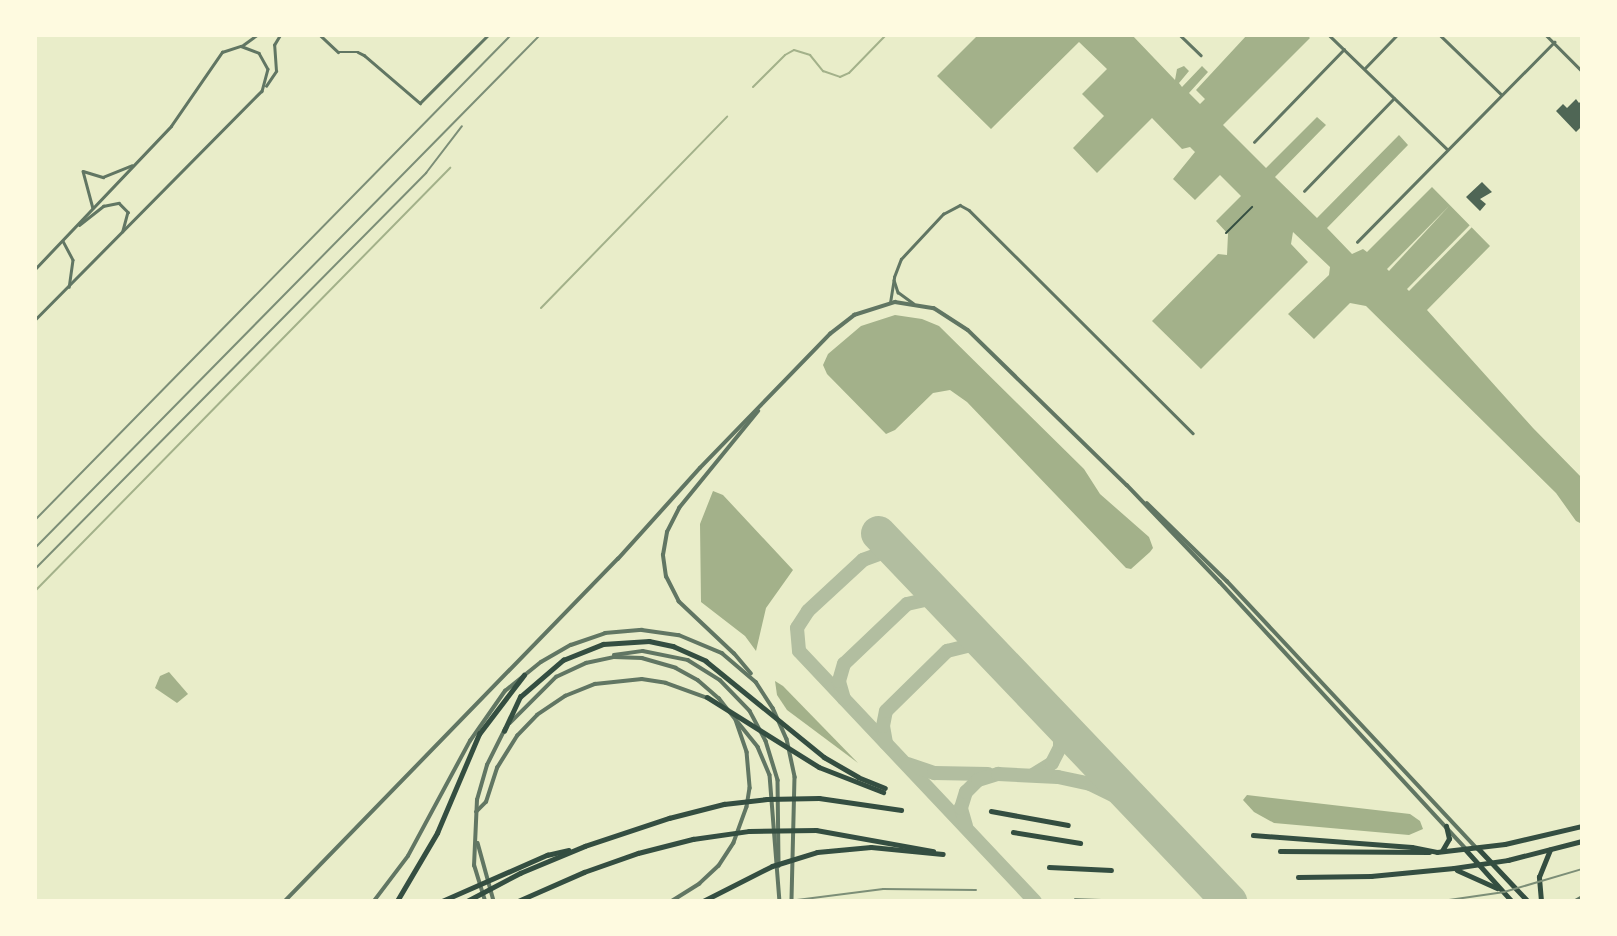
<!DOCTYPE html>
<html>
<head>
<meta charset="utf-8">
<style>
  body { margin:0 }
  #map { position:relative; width:1617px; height:936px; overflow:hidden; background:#e9edc9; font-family:"Open Sans",sans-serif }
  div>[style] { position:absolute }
  .water>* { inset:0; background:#a3b18a }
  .pier>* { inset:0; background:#e9edc9 }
  .stream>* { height:2px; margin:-1px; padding:0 1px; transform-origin:1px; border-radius:1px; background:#a3b18a }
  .taxiway>* { height:14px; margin:-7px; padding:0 7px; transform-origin:7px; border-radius:7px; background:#b2bea0 }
  .runway>* { height:35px; margin:-17.5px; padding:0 17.5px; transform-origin:17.5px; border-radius:17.5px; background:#b2bea0 }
  .building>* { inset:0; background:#4f6655 }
  .path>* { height:2px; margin:-1px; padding:0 1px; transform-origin:1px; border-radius:1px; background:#344e41 }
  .minor>* { height:2.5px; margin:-1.25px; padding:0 1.25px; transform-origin:1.25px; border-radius:1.25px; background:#617663 }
  .tertiary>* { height:3.5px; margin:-1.75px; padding:0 1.75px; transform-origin:1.75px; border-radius:1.75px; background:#617663 }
  .primary>* { height:4.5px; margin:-2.25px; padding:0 2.25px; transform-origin:2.25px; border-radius:2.25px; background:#344e41 }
  .motorway>* { height:5px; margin:-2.5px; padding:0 2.5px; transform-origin:2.5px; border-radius:2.5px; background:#344e41 }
  .rail>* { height:2px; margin:-1px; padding:0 1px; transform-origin:1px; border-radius:1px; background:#7c8e77 }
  span { translate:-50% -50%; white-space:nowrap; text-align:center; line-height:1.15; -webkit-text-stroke:5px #fefae0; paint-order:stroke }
  .frame { position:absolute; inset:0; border:37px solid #fefae0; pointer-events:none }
</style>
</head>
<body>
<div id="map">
  <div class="water">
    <div style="clip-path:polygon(978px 35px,1132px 35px,1175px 80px,1177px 69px,1184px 66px,1189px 71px,1179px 83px,1182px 87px,1202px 66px,1208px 72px,1189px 93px,1200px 104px,1205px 99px,1196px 90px,1247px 35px,1307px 35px,1310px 38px,1223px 125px,1266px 168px,1317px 117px,1326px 125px,1275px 177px,1317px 218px,1399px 135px,1408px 145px,1327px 228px,1352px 254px,1363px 249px,1367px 252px,1432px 187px,1490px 246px,1427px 310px,1533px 428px,1582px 478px,1582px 524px,1576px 521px,1556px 493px,1366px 306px,1350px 303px,1314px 339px,1288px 314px,1329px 275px,1330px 267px,1293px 232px,1291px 244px,1308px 262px,1201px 369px,1152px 321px,1218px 254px,1227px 255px,1228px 234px,1216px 221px,1241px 196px,1220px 175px,1195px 200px,1173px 179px,1195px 152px,1190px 147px,1182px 149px,1152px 118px,1097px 173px,1073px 148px,1104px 116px,1082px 94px,1107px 69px,1079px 42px,991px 129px,937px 76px)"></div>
    <div style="clip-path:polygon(895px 315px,922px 319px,939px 326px,1084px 469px,1100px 494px,1149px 537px,1153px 548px,1150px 552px,1131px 569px,1126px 568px,967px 402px,950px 390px,933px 393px,895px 430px,886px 434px,827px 374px,823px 365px,828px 354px,861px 326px)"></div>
    <div style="clip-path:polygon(713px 491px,723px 495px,793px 570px,766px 608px,756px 651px,745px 636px,701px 602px,700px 524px)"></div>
    <div style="clip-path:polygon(169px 672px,188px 694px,177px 703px,155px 688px,160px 676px)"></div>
    <div style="clip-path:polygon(775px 681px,783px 686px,858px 763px,787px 710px,777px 695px)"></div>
    <div style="clip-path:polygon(1247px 795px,1410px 814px,1420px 821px,1423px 829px,1409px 835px,1274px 823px,1254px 812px,1243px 800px)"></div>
  </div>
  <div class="pier">
    <div style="clip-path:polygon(1450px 205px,1389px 271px,1387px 269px)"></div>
    <div style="clip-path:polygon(1470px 225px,1472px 227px,1409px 291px,1407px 289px)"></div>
  </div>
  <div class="stream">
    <div style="left:753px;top:87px;width:45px;rotate:-45deg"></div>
    <div style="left:785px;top:55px;width:10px;rotate:-29deg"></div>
    <div style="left:794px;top:50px;width:17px;rotate:17deg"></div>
    <div style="left:810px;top:55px;width:21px;rotate:51deg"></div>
    <div style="left:823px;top:71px;width:18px;rotate:19deg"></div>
    <div style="left:840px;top:77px;width:10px;rotate:-24deg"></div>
    <div style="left:849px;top:73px;width:53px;rotate:-45.8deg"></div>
    <div style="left:541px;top:308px;width:267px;rotate:-45.8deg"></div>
    <div style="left:35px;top:591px;width:593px;rotate:-45.55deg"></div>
  </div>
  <div class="taxiway">
    <div style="left:893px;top:549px;width:32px;rotate:160deg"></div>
    <div style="left:863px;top:560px;width:75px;rotate:137.2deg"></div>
    <div style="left:808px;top:611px;width:20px;rotate:123deg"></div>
    <div style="left:797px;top:628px;width:23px;rotate:85deg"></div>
    <div style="left:799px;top:651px;width:344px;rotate:46.7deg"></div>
    <div style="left:844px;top:699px;width:19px;rotate:-106deg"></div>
    <div style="left:839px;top:681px;width:18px;rotate:-74deg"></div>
    <div style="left:844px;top:664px;width:87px;rotate:-43.6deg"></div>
    <div style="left:907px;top:604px;width:23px;rotate:-13deg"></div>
    <div style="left:929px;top:599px;width:30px;rotate:30deg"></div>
    <div style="left:886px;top:743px;width:17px;rotate:-100deg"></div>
    <div style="left:883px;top:726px;width:15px;rotate:-79deg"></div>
    <div style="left:886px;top:711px;width:86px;rotate:-44.5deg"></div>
    <div style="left:947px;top:651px;width:25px;rotate:-14deg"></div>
    <div style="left:971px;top:645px;width:12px;rotate:14deg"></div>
    <div style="left:983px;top:648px;width:19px;rotate:35deg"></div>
    <div style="left:908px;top:764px;width:28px;rotate:19deg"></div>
    <div style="left:934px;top:773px;width:54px;rotate:1.1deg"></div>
    <div style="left:1033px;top:775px;width:22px;rotate:-32deg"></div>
    <div style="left:1052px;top:763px;width:18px;rotate:-63deg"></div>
    <div style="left:1060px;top:747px;width:14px;rotate:-90deg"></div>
    <div style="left:1060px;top:733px;width:24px;rotate:-118deg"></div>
    <div style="left:966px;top:826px;width:19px;rotate:-106deg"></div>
    <div style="left:961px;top:808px;width:17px;rotate:-73deg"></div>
    <div style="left:966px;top:792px;width:17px;rotate:-45deg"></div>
    <div style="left:978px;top:780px;width:21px;rotate:-17deg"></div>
    <div style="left:998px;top:774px;width:60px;rotate:2.9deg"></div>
    <div style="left:1058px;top:777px;width:33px;rotate:12deg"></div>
    <div style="left:1090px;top:784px;width:37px;rotate:26deg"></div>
    <div style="left:1123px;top:800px;width:45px;rotate:36.9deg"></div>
  </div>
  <div class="runway">
    <div style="left:878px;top:533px;width:509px;rotate:46.35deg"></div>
  </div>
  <div class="building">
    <div style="clip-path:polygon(1576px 99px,1579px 103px,1582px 100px,1582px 126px,1576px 132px,1556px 111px,1563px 104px,1567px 108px)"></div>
    <div style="clip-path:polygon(1482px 182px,1492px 192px,1480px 199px,1486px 204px,1480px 211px,1466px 197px)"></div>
  </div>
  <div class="path">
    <div style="left:1226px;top:233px;width:37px;rotate:-45deg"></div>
  </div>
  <div class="minor">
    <div style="left:320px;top:35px;width:25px;rotate:43deg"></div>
    <div style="left:338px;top:52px;width:20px"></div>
    <div style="left:358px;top:52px;width:7px;rotate:27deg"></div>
    <div style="left:364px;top:55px;width:74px;rotate:40.6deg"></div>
    <div style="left:420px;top:103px;width:96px;rotate:-45deg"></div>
    <div style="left:1180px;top:35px;width:29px;rotate:44deg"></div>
    <div style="left:1329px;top:35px;width:164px;rotate:44deg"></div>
    <div style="left:1440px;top:35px;width:85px;rotate:44deg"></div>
    <div style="left:1546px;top:35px;width:51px;rotate:45deg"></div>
    <div style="left:243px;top:45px;width:17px;rotate:-36deg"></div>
    <div style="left:1365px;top:68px;width:46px;rotate:-45.9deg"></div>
    <div style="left:266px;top:86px;width:18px;rotate:-56deg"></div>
    <div style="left:276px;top:71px;width:26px;rotate:-94deg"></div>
    <div style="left:274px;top:45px;width:12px;rotate:-59deg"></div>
    <div style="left:1254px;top:142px;width:129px;rotate:-45.9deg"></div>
    <div style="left:83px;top:171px;width:21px;rotate:17deg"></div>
    <div style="left:103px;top:177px;width:31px;rotate:-22deg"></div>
    <div style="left:83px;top:171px;width:38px;rotate:75deg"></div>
    <div style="left:1304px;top:191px;width:129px;rotate:-45.9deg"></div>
    <div style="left:79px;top:225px;width:31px;rotate:-38deg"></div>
    <div style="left:103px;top:206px;width:16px;rotate:-11deg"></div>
    <div style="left:119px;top:203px;width:13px;rotate:45deg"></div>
    <div style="left:128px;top:212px;width:20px;rotate:105deg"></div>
    <div style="left:63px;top:241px;width:21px;rotate:62deg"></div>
    <div style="left:73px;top:260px;width:27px;rotate:98deg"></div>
    <div style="left:1357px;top:242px;width:281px;rotate:-45.4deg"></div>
    <div style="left:35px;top:269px;width:197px;rotate:-46.4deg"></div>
    <div style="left:171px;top:126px;width:90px;rotate:-55.4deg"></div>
    <div style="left:222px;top:52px;width:20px;rotate:-18deg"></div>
    <div style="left:241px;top:46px;width:19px;rotate:21deg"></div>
    <div style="left:259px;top:53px;width:18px;rotate:61deg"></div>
    <div style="left:268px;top:69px;width:23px;rotate:105deg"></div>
    <div style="left:262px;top:91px;width:322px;rotate:134.7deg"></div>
    <div style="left:894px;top:280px;width:13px;rotate:72deg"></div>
    <div style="left:898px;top:292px;width:19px;rotate:36deg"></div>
    <div style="left:890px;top:303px;width:26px;rotate:-81deg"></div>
    <div style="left:894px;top:277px;width:19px;rotate:-69deg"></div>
    <div style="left:901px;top:259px;width:62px;rotate:-47deg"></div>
    <div style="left:943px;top:214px;width:19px;rotate:-28deg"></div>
    <div style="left:960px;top:205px;width:10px;rotate:29deg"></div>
    <div style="left:969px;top:210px;width:316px;rotate:44.9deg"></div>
    <div style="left:1573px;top:901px;width:10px;rotate:-29deg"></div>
  </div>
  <div class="tertiary">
    <div style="left:1147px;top:503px;width:112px;rotate:44.3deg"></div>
    <div style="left:1227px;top:581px;width:366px;rotate:46.9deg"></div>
    <div style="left:614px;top:655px;width:29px;rotate:-8deg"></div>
    <div style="left:643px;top:651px;width:46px;rotate:11.3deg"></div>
    <div style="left:688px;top:660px;width:38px;rotate:32deg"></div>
    <div style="left:720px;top:680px;width:43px;rotate:45.9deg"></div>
    <div style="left:750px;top:711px;width:34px;rotate:62deg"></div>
    <div style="left:766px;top:741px;width:41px;rotate:72.9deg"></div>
    <div style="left:778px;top:780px;width:86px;rotate:89.3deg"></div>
    <div style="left:751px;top:674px;width:26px;rotate:-130deg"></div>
    <div style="left:734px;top:654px;width:76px;rotate:-136.6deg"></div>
    <div style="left:679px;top:602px;width:28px;rotate:-117deg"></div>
    <div style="left:666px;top:577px;width:22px;rotate:-98deg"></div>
    <div style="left:663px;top:555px;width:23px;rotate:-80deg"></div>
    <div style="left:667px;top:532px;width:27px;rotate:-63deg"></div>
    <div style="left:679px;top:508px;width:125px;rotate:-50.8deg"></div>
    <div style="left:738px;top:722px;width:32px;rotate:51deg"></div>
    <div style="left:758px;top:747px;width:30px;rotate:67deg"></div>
    <div style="left:770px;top:775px;width:126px;rotate:85.5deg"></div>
    <div style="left:510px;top:723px;width:65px;rotate:-45deg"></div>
    <div style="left:556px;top:677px;width:33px;rotate:-25deg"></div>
    <div style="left:586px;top:663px;width:29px;rotate:-12deg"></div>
    <div style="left:614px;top:657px;width:28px;rotate:2deg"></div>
    <div style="left:642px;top:658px;width:35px;rotate:16deg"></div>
    <div style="left:676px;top:668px;width:25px;rotate:29deg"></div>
    <div style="left:698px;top:680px;width:28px;rotate:41deg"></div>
    <div style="left:719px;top:698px;width:28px;rotate:52deg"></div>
    <div style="left:736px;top:720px;width:34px;rotate:71deg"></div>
    <div style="left:747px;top:752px;width:36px;rotate:85deg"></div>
    <div style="left:750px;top:788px;width:19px;rotate:99deg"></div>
    <div style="left:747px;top:807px;width:38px;rotate:110deg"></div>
    <div style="left:734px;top:843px;width:27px;rotate:123deg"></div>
    <div style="left:719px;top:866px;width:26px;rotate:137deg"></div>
    <div style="left:700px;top:884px;width:32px;rotate:148deg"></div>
    <div style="left:476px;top:812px;width:14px;rotate:-45deg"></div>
    <div style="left:486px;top:802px;width:36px;rotate:-72deg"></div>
    <div style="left:497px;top:768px;width:38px;rotate:-58deg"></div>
    <div style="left:517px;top:736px;width:29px;rotate:-46deg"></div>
    <div style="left:537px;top:715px;width:34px;rotate:-34deg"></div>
    <div style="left:565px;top:696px;width:32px;rotate:-22deg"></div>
    <div style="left:595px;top:684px;width:47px;rotate:-6.1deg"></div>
    <div style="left:642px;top:679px;width:24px;rotate:9deg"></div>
    <div style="left:666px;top:683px;width:45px;rotate:19.7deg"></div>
    <div style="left:478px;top:843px;width:60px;rotate:74.6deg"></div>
    <div style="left:285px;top:901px;width:477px;rotate:-45.8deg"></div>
    <div style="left:618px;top:559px;width:122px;rotate:-48deg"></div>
    <div style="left:700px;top:468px;width:187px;rotate:-45.9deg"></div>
    <div style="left:830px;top:334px;width:31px;rotate:-38deg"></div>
    <div style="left:854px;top:315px;width:43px;rotate:-17.6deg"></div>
    <div style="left:895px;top:302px;width:39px;rotate:9deg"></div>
    <div style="left:934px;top:308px;width:40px;rotate:32.9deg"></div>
    <div style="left:968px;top:330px;width:222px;rotate:44.3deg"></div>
    <div style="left:1127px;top:485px;width:134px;rotate:46.2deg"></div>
    <div style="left:1220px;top:582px;width:363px;rotate:47.3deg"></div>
    <div style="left:374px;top:901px;width:56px;rotate:-52.9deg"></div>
    <div style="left:408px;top:856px;width:131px;rotate:-61.7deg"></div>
    <div style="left:470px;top:741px;width:61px;rotate:-55deg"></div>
    <div style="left:505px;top:691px;width:46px;rotate:-38.9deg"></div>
    <div style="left:541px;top:662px;width:34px;rotate:-30deg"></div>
    <div style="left:571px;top:645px;width:36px;rotate:-19deg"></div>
    <div style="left:605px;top:633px;width:37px;rotate:-5deg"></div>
    <div style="left:642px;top:630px;width:37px;rotate:8deg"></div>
    <div style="left:679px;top:635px;width:47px;rotate:22.7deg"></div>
    <div style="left:722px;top:653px;width:45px;rotate:40.5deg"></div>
    <div style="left:756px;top:682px;width:31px;rotate:57deg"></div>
    <div style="left:773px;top:708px;width:34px;rotate:66deg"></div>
    <div style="left:787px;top:739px;width:39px;rotate:78deg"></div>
    <div style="left:795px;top:777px;width:124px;rotate:91.4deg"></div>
    <div style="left:485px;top:901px;width:37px;rotate:-107deg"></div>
    <div style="left:474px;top:866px;width:66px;rotate:-87.4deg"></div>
    <div style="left:477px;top:800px;width:36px;rotate:-74deg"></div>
    <div style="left:487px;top:765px;width:40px;rotate:-63.4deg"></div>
  </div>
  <div class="primary">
    <div style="left:707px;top:697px;width:132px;rotate:32deg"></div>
    <div style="left:819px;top:767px;width:69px;rotate:21.3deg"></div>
    <div style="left:504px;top:731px;width:38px;rotate:-65deg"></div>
    <div style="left:520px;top:697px;width:57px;rotate:-40.7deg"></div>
    <div style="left:563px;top:660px;width:43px;rotate:-21.8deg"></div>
    <div style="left:603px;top:644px;width:46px;rotate:-3.7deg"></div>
    <div style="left:649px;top:641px;width:25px;rotate:12deg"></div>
    <div style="left:673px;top:646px;width:36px;rotate:24deg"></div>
    <div style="left:706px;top:661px;width:152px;rotate:39.1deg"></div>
    <div style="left:824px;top:757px;width:39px;rotate:30deg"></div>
    <div style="left:858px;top:777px;width:29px;rotate:22deg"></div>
    <div style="left:991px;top:811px;width:78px;rotate:10.3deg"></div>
    <div style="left:1013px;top:832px;width:68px;rotate:9.3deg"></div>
    <div style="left:1253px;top:835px;width:159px;rotate:4.3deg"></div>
    <div style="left:1412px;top:847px;width:25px;rotate:11deg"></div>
    <div style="left:1437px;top:852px;width:68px;rotate:-6.7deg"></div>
    <div style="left:1505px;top:844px;width:79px;rotate:-13.2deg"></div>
    <div style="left:1478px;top:848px;width:73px;rotate:46.7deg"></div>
    <div style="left:1466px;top:850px;width:69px;rotate:48deg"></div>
    <div style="left:1280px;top:851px;width:149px;rotate:0.4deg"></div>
    <div style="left:1442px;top:851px;width:14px;rotate:-60deg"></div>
    <div style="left:1449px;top:839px;width:13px;rotate:-103deg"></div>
    <div style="left:1049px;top:867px;width:62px;rotate:2.8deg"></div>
    <div style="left:1457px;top:870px;width:44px;rotate:24.2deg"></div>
    <div style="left:1298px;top:877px;width:73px;rotate:-0.8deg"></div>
    <div style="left:1371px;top:876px;width:83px;rotate:-5.5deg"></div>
    <div style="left:1454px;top:868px;width:55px;rotate:-8.4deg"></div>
    <div style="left:1508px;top:860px;width:76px;rotate:-14.4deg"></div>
    <div style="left:397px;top:901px;width:79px;rotate:-59.5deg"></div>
    <div style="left:437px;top:833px;width:108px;rotate:-67deg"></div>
    <div style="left:479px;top:734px;width:74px;rotate:-52.7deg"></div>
    <div style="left:442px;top:901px;width:115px;rotate:-23.7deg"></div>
    <div style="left:547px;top:855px;width:22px;rotate:-13deg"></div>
    <div style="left:467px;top:901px;width:60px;rotate:-27.8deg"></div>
    <div style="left:520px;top:873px;width:70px;rotate:-22.6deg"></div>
    <div style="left:585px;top:846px;width:89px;rotate:-18.4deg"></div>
    <div style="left:669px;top:818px;width:57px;rotate:-14.3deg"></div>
    <div style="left:724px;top:804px;width:43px;rotate:-6.6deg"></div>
    <div style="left:767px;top:799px;width:52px;rotate:-1.1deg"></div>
    <div style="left:819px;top:798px;width:83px;rotate:8.3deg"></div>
    <div style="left:518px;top:901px;width:72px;rotate:-23.7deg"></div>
    <div style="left:584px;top:872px;width:57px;rotate:-19.4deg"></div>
    <div style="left:638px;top:853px;width:57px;rotate:-14.3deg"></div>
    <div style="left:693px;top:839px;width:57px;rotate:-8.1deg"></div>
    <div style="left:749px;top:831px;width:67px;rotate:-0.9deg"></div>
    <div style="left:816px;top:830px;width:119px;rotate:10.2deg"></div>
    <div style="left:1541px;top:901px;width:24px;rotate:-95deg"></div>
    <div style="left:1539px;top:877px;width:29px;rotate:-68deg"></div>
  </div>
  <div class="motorway">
    <div style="left:703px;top:901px;width:77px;rotate:-26.9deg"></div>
    <div style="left:772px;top:866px;width:47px;rotate:-17.3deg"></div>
    <div style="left:817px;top:852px;width:54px;rotate:-5.3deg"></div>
    <div style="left:871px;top:847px;width:72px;rotate:5.6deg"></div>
  </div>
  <div class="rail">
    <div style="left:35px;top:520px;width:680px;rotate:-45.54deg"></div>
    <div style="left:35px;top:548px;width:720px;rotate:-45.45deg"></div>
    <div style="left:35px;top:569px;width:557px;rotate:-45.36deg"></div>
    <div style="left:426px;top:173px;width:59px;rotate:-52.5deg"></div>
    <div style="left:1075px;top:899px;width:53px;rotate:2.2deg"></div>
    <div style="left:789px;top:901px;width:95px;rotate:-7.3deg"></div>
    <div style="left:883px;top:889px;width:93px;rotate:0.6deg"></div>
    <div style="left:1442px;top:901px;width:63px;rotate:-8.3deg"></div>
    <div style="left:1504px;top:892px;width:81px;rotate:-16.4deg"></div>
  </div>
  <div class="frame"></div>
</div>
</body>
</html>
